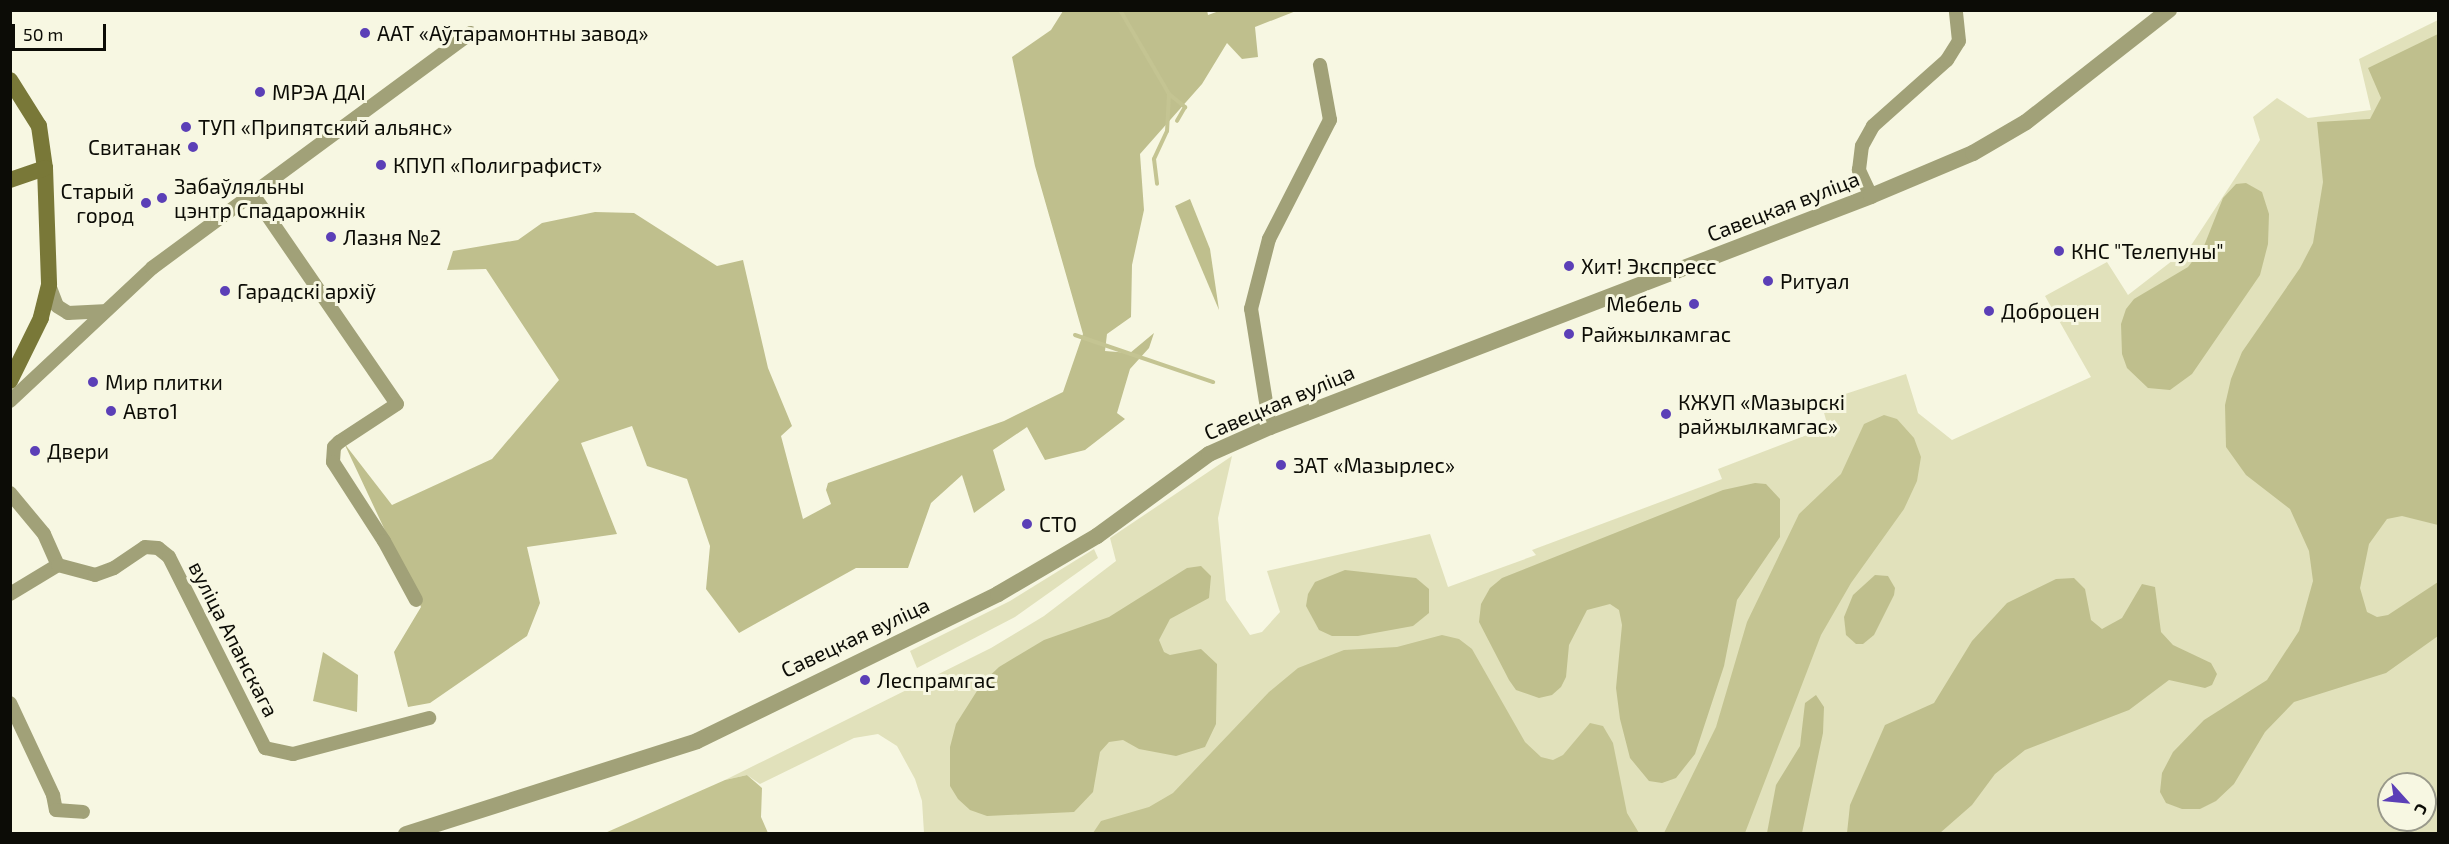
<!DOCTYPE html>
<html>
<head>
<meta charset="utf-8">
<style>
  body { margin:0 }
  #map { position:relative; width:2449px; height:844px; overflow:hidden; background:#f7f7e2; font-family:"Exo 2",sans-serif }
  div>[style] { position:absolute }
  .green>* { inset:0; background:#e1e1bb }
  .forest>* { inset:0; background:#bfbf8d }
  .water>* { inset:0; background:#c4c492 }
  .stream>* { height:4px; margin:-2px; padding:0 2px; transform-origin:2px; border-radius:2px; background:#c4c492 }
  .minor>* { height:14px; margin:-7px; padding:0 7px; transform-origin:7px; border-radius:7px; background:#a1a178 }
  .tertiary>* { height:16px; margin:-8px; padding:0 8px; transform-origin:8px; border-radius:8px; background:#a1a178 }
  .secondary>* { height:16px; margin:-8px; padding:0 8px; transform-origin:8px; border-radius:8px; background:#797838 }
  .dots>* { width:16px; height:16px; translate:-50% -50%; box-sizing:border-box; border:3px solid #f7f7e2; border-radius:50% }
  span { translate:-50% -50%; white-space:nowrap; text-align:center; line-height:1.15; -webkit-text-stroke:6px #f7f7e2; paint-order:stroke }
  .poi-label { font-size:21px; color:#0c0c06 }
  .left { translate:0 -50%; text-align:left }
  .right { translate:-100% -50%; text-align:right }
  .street-label { font-size:21px; color:#0c0c06 }
  .frame { position:absolute; inset:0; border:12px solid #0c0c06; pointer-events:none }
  .north { position:absolute; left:2377px; top:772px; width:60px; height:60px; box-sizing:border-box; background:#f7f7e2; border:2px solid #99998a; border-radius:50%; rotate:117deg; font-size:16px; font-weight:700; line-height:24px; text-align:center; color:#0c0c06 }
  .north::after { content:''; display:block; margin:auto; width:21px; height:27px; background:#5b3fb7; clip-path:polygon(50% 0,100% 100%,50% 72%,0 100%) }
  .scale { position:absolute; left:12px; top:24px; width:94px; height:27px; box-sizing:border-box; border:3px solid #0c0c06; border-top:0; padding-left:8px; font-size:18px; line-height:21px; white-space:nowrap; color:#0c0c06; -webkit-text-stroke:4px #f7f7e2; paint-order:stroke }
</style>
</head>
<body>
<div id="map">
  <div class="green">
    <div style="clip-path:polygon(evenodd,2438px 20px,2438px 833px,924px 833px,922px 801px,915px 779px,897px 746px,878px 734px,854px 738px,760px 784px,747px 775px,725px 780px,991px 648px,1044px 616px,1116px 561px,1110px 538px,1232px 456px,1218px 518px,1226px 600px,1250px 635px,1262px 632px,1280px 612px,1267px 571px,1430px 534px,1448px 587px,1536px 555px,1532px 550px,1722px 479px,1718px 469px,1828px 427px,1821px 402px,1906px 374px,1918px 413px,1952px 440px,2091px 377px,2045px 296px,2107px 262px,2128px 295px,2190px 247px,2260px 140px,2253px 117px,2277px 98px,2308px 118px,2371px 110px,2359px 59px,2438px 20px,2389px 784px,2425px 784px,2425px 820px,2389px 820px,2389px 784px)"></div>
    <div style="clip-path:polygon(1094px 549px,1098px 558px,1015px 617px,917px 668px,910px 651px,1010px 601px)"></div>
  </div>
  <div class="forest">
    <div style="clip-path:polygon(1207px 10px,1208px 15px,1219px 11px,1296px 11px,1255px 27px,1258px 57px,1242px 59px,1227px 43px,1202px 84px,1140px 154px,1144px 210px,1132px 265px,1131px 317px,1107px 334px,1105px 351px,1130px 353px,1154px 333px,1149px 348px,1130px 369px,1117px 413px,1125px 419px,1085px 450px,1045px 460px,1027px 427px,993px 450px,1005px 490px,974px 513px,962px 475px,931px 503px,908px 568px,856px 568px,739px 633px,706px 589px,710px 546px,687px 479px,647px 466px,632px 426px,581px 443px,617px 534px,527px 547px,540px 603px,527px 636px,430px 703px,408px 707px,394px 652px,421px 607px,344px 443px,392px 505px,492px 459px,559px 380px,486px 269px,447px 270px,453px 251px,518px 240px,542px 223px,595px 212px,634px 213px,717px 266px,743px 260px,768px 368px,792px 426px,781px 436px,803px 519px,831px 504px,826px 490px,828px 483px,1004px 421px,1063px 392px,1083px 334px,1035px 166px,1012px 57px,1051px 30px,1063px 11px)"></div>
    <div style="clip-path:polygon(2438px 34px,2438px 525px,2402px 516px,2387px 519px,2369px 544px,2360px 588px,2367px 612px,2377px 617px,2388px 615px,2438px 582px,2438px 636px,2386px 673px,2294px 702px,2265px 732px,2234px 784px,2216px 801px,2200px 809px,2182px 809px,2166px 803px,2160px 792px,2162px 773px,2173px 752px,2204px 720px,2267px 680px,2299px 631px,2313px 581px,2309px 551px,2290px 509px,2246px 475px,2226px 447px,2225px 405px,2231px 379px,2242px 352px,2300px 268px,2313px 243px,2323px 182px,2317px 122px,2370px 119px,2381px 98px,2368px 68px)"></div>
    <div style="clip-path:polygon(2246px 183px,2262px 192px,2269px 214px,2268px 244px,2260px 275px,2192px 374px,2170px 390px,2148px 388px,2127px 368px,2122px 354px,2121px 324px,2126px 309px,2134px 299px,2188px 267px,2204px 246px,2223px 198px,2236px 184px)"></div>
    <div style="clip-path:polygon(1190px 199px,1210px 249px,1219px 310px,1175px 206px)"></div>
    <div style="clip-path:polygon(1755px 483px,1766px 484px,1780px 499px,1780px 537px,1737px 600px,1724px 666px,1695px 754px,1676px 778px,1662px 783px,1649px 781px,1630px 758px,1620px 719px,1616px 688px,1622px 625px,1619px 610px,1610px 604px,1587px 610px,1569px 645px,1566px 677px,1561px 687px,1552px 695px,1539px 698px,1516px 690px,1509px 680px,1479px 622px,1481px 604px,1490px 588px,1502px 578px,1723px 490px)"></div>
    <div style="clip-path:polygon(1201px 566px,1211px 576px,1209px 598px,1170px 619px,1159px 640px,1164px 652px,1170px 655px,1201px 649px,1217px 664px,1216px 724px,1205px 747px,1176px 756px,1139px 749px,1123px 740px,1109px 742px,1100px 752px,1093px 792px,1074px 812px,987px 816px,970px 810px,958px 799px,950px 786px,950px 747px,956px 724px,982px 683px,999px 667px,1044px 640px,1109px 617px,1187px 568px)"></div>
    <div style="clip-path:polygon(1345px 570px,1416px 578px,1429px 589px,1429px 613px,1413px 626px,1358px 636px,1332px 636px,1319px 630px,1306px 606px,1308px 594px,1315px 582px)"></div>
    <div style="clip-path:polygon(1875px 575px,1888px 576px,1895px 588px,1894px 595px,1874px 635px,1863px 644px,1856px 644px,1846px 635px,1844px 617px,1853px 595px)"></div>
    <div style="clip-path:polygon(2074px 578px,2085px 589px,2091px 620px,2102px 629px,2122px 618px,2142px 584px,2155px 587px,2161px 632px,2173px 645px,2211px 663px,2217px 674px,2212px 685px,2205px 688px,2169px 680px,2129px 710px,2025px 750px,1995px 774px,1972px 805px,1940px 833px,1847px 833px,1850px 805px,1885px 725px,1934px 703px,1972px 641px,2007px 603px,2056px 579px)"></div>
    <div style="clip-path:polygon(323px 652px,358px 675px,357px 712px,313px 701px)"></div>
    <div style="clip-path:polygon(1816px 695px,1824px 707px,1823px 733px,1802px 833px,1767px 833px,1776px 785px,1800px 746px,1805px 703px)"></div>
  </div>
  <div class="water">
    <div style="clip-path:polygon(1884px 415px,1897px 419px,1914px 438px,1921px 457px,1917px 481px,1904px 509px,1851px 583px,1821px 635px,1745px 833px,1664px 833px,1716px 727px,1747px 622px,1799px 514px,1841px 474px,1864px 424px)"></div>
    <div style="clip-path:polygon(1442px 635px,1459px 639px,1472px 649px,1525px 742px,1541px 757px,1553px 760px,1563px 755px,1590px 723px,1603px 726px,1613px 743px,1627px 813px,1639px 833px,1093px 833px,1101px 821px,1149px 807px,1173px 793px,1269px 692px,1298px 668px,1344px 650px,1397px 647px)"></div>
    <div style="clip-path:polygon(747px 775px,762px 788px,761px 817px,768px 833px,605px 833px,725px 780px)"></div>
  </div>
  <div class="stream">
    <div style="left:1120px;top:10px;width:97px;rotate:59.7deg"></div>
    <div style="left:1169px;top:94px;width:37px;rotate:93deg"></div>
    <div style="left:1167px;top:131px;width:31px;rotate:115deg"></div>
    <div style="left:1154px;top:159px;width:25px;rotate:83deg"></div>
    <div style="left:1169px;top:94px;width:21px;rotate:39deg"></div>
    <div style="left:1185px;top:107px;width:16px;rotate:120deg"></div>
    <div style="left:1075px;top:335px;width:146px;rotate:18.8deg"></div>
  </div>
  <div class="minor">
    <div style="left:254px;top:196px;width:252px;rotate:55.5deg"></div>
    <div style="left:397px;top:404px;width:69px;rotate:146.8deg"></div>
    <div style="left:339px;top:442px;width:7px;rotate:135deg"></div>
    <div style="left:334px;top:447px;width:15px;rotate:94deg"></div>
    <div style="left:333px;top:462px;width:94px;rotate:57.2deg"></div>
    <div style="left:384px;top:541px;width:67px;rotate:61.5deg"></div>
    <div style="left:1871px;top:196px;width:29px;rotate:-115deg"></div>
    <div style="left:1859px;top:170px;width:24px;rotate:-83deg"></div>
    <div style="left:1862px;top:146px;width:23px;rotate:-61deg"></div>
    <div style="left:1873px;top:126px;width:99px;rotate:-41.7deg"></div>
    <div style="left:1947px;top:60px;width:22px;rotate:-58deg"></div>
    <div style="left:1959px;top:41px;width:31px;rotate:-96deg"></div>
    <div style="left:49px;top:285px;width:22px;rotate:69deg"></div>
    <div style="left:57px;top:306px;width:13px;rotate:32deg"></div>
    <div style="left:68px;top:313px;width:35px;rotate:-3deg"></div>
    <div style="left:10px;top:401px;width:195px;rotate:-43.1deg"></div>
    <div style="left:152px;top:268px;width:396px;rotate:-36.4deg"></div>
    <div style="left:1270px;top:427px;width:120px;rotate:-99.1deg"></div>
    <div style="left:1251px;top:309px;width:72px;rotate:-75.6deg"></div>
    <div style="left:1269px;top:239px;width:134px;rotate:-62.9deg"></div>
    <div style="left:1330px;top:120px;width:56px;rotate:-100.3deg"></div>
    <div style="left:10px;top:493px;width:53px;rotate:50.3deg"></div>
    <div style="left:44px;top:534px;width:34px;rotate:66deg"></div>
    <div style="left:10px;top:594px;width:56px;rotate:-31.1deg"></div>
    <div style="left:58px;top:565px;width:38px;rotate:15deg"></div>
    <div style="left:95px;top:575px;width:20px;rotate:-20deg"></div>
    <div style="left:114px;top:568px;width:37px;rotate:-34deg"></div>
    <div style="left:145px;top:547px;width:13px;rotate:4deg"></div>
    <div style="left:158px;top:548px;width:14px;rotate:39deg"></div>
    <div style="left:169px;top:557px;width:214px;rotate:63.3deg"></div>
    <div style="left:265px;top:748px;width:29px;rotate:12deg"></div>
    <div style="left:293px;top:754px;width:141px;rotate:-14.8deg"></div>
    <div style="left:10px;top:703px;width:102px;rotate:64.9deg"></div>
    <div style="left:53px;top:795px;width:15px;rotate:79deg"></div>
    <div style="left:56px;top:810px;width:27px;rotate:4deg"></div>
  </div>
  <div class="tertiary">
    <div style="left:406px;top:834px;width:305px;rotate:-17.7deg"></div>
    <div style="left:697px;top:741px;width:335px;rotate:-26deg"></div>
    <div style="left:998px;top:594px;width:115px;rotate:-30.4deg"></div>
    <div style="left:1097px;top:536px;width:139px;rotate:-36.2deg"></div>
    <div style="left:1209px;top:454px;width:67px;rotate:-23.9deg"></div>
    <div style="left:1270px;top:427px;width:644px;rotate:-21.02deg"></div>
    <div style="left:1871px;top:196px;width:111px;rotate:-22.9deg"></div>
    <div style="left:1973px;top:153px;width:61px;rotate:-30.3deg"></div>
    <div style="left:2026px;top:122px;width:182px;rotate:-38.1deg"></div>
  </div>
  <div class="secondary">
    <div style="left:10px;top:80px;width:54px;rotate:57.8deg"></div>
    <div style="left:39px;top:126px;width:42px;rotate:81.9deg"></div>
    <div style="left:45px;top:168px;width:117px;rotate:88deg"></div>
    <div style="left:49px;top:285px;width:34px;rotate:104deg"></div>
    <div style="left:41px;top:318px;width:70px;rotate:116.2deg"></div>
    <div style="left:10px;top:180px;width:37px;rotate:-19deg"></div>
  </div>
  <div class="dots">
    <div style="left:365px;top:33px;background:#5b3fb7"></div>
    <div style="left:260px;top:92px;background:#5b3fb7"></div>
    <div style="left:186px;top:127px;background:#5b3fb7"></div>
    <div style="left:193px;top:147px;background:#5b3fb7"></div>
    <div style="left:381px;top:165px;background:#5b3fb7"></div>
    <div style="left:162px;top:198px;background:#5b3fb7"></div>
    <div style="left:146px;top:203px;background:#5b3fb7"></div>
    <div style="left:331px;top:237px;background:#5b3fb7"></div>
    <div style="left:2059px;top:251px;background:#5b3fb7"></div>
    <div style="left:1569px;top:266px;background:#5b3fb7"></div>
    <div style="left:1768px;top:281px;background:#5b3fb7"></div>
    <div style="left:225px;top:291px;background:#5b3fb7"></div>
    <div style="left:1694px;top:304px;background:#5b3fb7"></div>
    <div style="left:1989px;top:311px;background:#5b3fb7"></div>
    <div style="left:1569px;top:334px;background:#5b3fb7"></div>
    <div style="left:93px;top:382px;background:#5b3fb7"></div>
    <div style="left:111px;top:411px;background:#5b3fb7"></div>
    <div style="left:1666px;top:414px;background:#5b3fb7"></div>
    <div style="left:35px;top:451px;background:#5b3fb7"></div>
    <div style="left:1281px;top:465px;background:#5b3fb7"></div>
    <div style="left:1027px;top:524px;background:#5b3fb7"></div>
    <div style="left:865px;top:680px;background:#5b3fb7"></div>
  </div>
  <div class="poi-label">
    <span class="left" style="left:377px;top:33px">ААТ «Аўтарамонтны завод»</span>
    <span class="left" style="left:272px;top:92px">МРЭА ДАІ</span>
    <span class="left" style="left:198px;top:127px">ТУП «Припятский альянс»</span>
    <span class="right" style="left:181px;top:147px">Свитанак</span>
    <span class="left" style="left:393px;top:165px">КПУП «Полиграфист»</span>
    <span class="left" style="left:174px;top:198px">Забаўляльны<br>цэнтр Спадарожнік</span>
    <span class="right" style="left:134px;top:203px">Старый<br>город</span>
    <span class="left" style="left:343px;top:237px">Лазня №2</span>
    <span class="left" style="left:2071px;top:251px">КНС "Телепуны"</span>
    <span class="left" style="left:1581px;top:266px">Хит! Экспресс</span>
    <span class="left" style="left:1780px;top:281px">Ритуал</span>
    <span class="left" style="left:237px;top:291px">Гарадскі архіў</span>
    <span class="right" style="left:1682px;top:304px">Мебель</span>
    <span class="left" style="left:2001px;top:311px">Доброцен</span>
    <span class="left" style="left:1581px;top:334px">Райжылкамгас</span>
    <span class="left" style="left:105px;top:382px">Мир плитки</span>
    <span class="left" style="left:1678px;top:414px">КЖУП «Мазырскі<br>райжылкамгас»</span>
    <span class="left" style="left:123px;top:411px">Авто1</span>
    <span class="left" style="left:47px;top:451px">Двери</span>
    <span class="left" style="left:1293px;top:465px">ЗАТ «Мазырлес»</span>
    <span class="left" style="left:1039px;top:524px">СТО</span>
    <span class="left" style="left:877px;top:680px">Леспрамгас</span>
  </div>
  <div class="street-label">
    <span style="left:1783px;top:206px;rotate:-21deg">Савецкая вуліца</span>
    <span style="left:1279px;top:402px;rotate:-23deg">Савецкая вуліца</span>
    <span style="left:855px;top:637px;rotate:-25deg">Савецкая вуліца</span>
    <span style="left:234px;top:639px;rotate:63deg">вуліца Апанскага</span>
  </div>
  <div class="frame"></div>
  <div class="north">С</div>
  <div class="scale">50 m</div>
</div>
</body>
</html>
